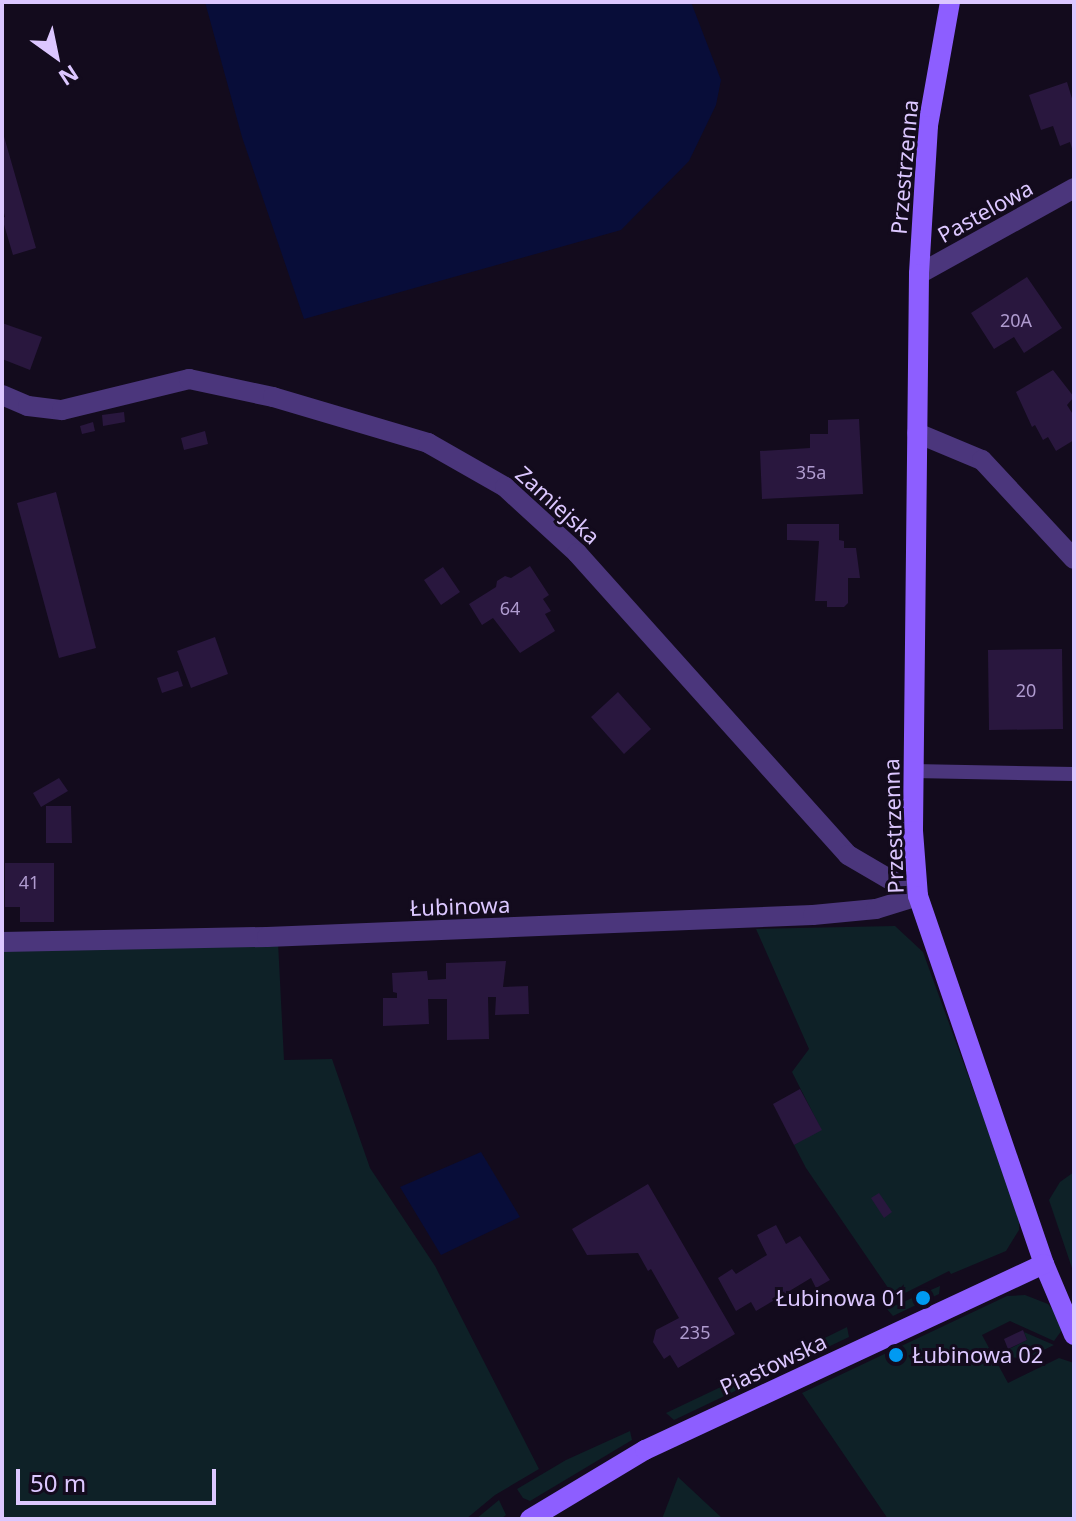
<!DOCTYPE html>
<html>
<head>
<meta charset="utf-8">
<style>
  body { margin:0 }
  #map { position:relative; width:1076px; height:1521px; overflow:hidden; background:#130b1d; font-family:"Noto Sans",sans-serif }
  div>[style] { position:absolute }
  .green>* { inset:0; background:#0e2127 }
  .water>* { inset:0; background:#080d39 }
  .building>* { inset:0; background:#29173e }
  .lane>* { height:14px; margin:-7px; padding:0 7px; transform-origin:7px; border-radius:7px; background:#4b367c }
  .street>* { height:20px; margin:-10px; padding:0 10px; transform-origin:10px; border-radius:10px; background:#4b367c }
  .secondary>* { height:20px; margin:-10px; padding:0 10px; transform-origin:10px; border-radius:10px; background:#8d5eff }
  .dots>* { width:22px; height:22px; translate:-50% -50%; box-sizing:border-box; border:4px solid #130b1d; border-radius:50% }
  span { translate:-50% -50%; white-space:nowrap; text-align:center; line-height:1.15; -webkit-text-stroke:6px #130b1d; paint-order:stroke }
  .number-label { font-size:18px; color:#af9bcf }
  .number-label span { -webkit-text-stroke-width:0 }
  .street-label { font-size:22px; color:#dcc7ff }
  .poi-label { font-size:22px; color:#dcc7ff }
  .right { translate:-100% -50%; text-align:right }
  .left { translate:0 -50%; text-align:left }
  .frame { position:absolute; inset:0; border:4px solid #dcc7ff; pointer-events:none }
  .north { position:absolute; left:16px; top:16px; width:80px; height:80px; -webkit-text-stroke:6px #130b1d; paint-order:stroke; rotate:147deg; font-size:22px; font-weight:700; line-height:32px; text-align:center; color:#dcc7ff }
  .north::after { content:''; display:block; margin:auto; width:28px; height:36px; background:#dcc7ff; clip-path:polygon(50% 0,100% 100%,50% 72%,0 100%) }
  .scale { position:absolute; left:16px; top:1469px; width:200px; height:36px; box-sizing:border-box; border:4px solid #dcc7ff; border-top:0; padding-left:10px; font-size:24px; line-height:28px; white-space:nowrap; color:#dcc7ff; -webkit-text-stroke:6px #130b1d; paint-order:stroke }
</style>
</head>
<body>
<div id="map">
  <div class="green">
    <div style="clip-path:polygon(895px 926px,923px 952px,1019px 1215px,1019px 1230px,1006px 1251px,951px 1274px,949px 1271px,895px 1298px,806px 1168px,794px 1145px,821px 1129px,792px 1072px,809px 1049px,756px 929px)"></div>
    <div style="clip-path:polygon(278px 942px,284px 1060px,332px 1059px,370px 1168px,435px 1266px,539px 1469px,495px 1495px,466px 1519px,2px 1519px,2px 949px)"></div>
    <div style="clip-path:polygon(1074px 1172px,1074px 1274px,1049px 1200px,1060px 1182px)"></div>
    <div style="clip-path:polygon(940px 1286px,939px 1294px,893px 1316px,887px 1309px)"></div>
    <div style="clip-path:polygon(1025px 1295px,1048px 1304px,1057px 1315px,1062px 1330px,1054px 1341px,1010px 1321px,982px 1335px,1008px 1383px,1059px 1358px,1074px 1363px,1074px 1519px,888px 1519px,802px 1393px,1007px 1296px)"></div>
    <div style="clip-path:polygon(847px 1327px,849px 1337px,790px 1365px,782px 1359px)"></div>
    <div style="clip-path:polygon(1024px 1332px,1054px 1345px,1025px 1359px,1010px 1357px,1005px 1351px,1027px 1340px)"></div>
    <div style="clip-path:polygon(767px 1365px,769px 1375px,674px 1420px,666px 1413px)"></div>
    <div style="clip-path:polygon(630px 1431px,632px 1440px,530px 1501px,523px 1498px,517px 1489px,566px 1460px)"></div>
    <div style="clip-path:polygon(678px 1477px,723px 1519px,662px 1519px)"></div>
    <div style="clip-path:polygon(499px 1500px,506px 1515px,501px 1519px,476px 1519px)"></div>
  </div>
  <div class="water">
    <div style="clip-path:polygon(205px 2px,691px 2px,721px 80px,716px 105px,689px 161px,621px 230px,304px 319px,242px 137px)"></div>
    <div style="clip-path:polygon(481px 1152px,520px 1217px,441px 1255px,400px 1187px)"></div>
  </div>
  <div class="building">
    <div style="clip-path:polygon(1067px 82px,1074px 105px,1073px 152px,1070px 142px,1060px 146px,1053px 126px,1041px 130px,1029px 95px)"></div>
    <div style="clip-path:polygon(3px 133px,36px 248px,13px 255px,2px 218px,5px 217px,2px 205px)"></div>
    <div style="clip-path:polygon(1027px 277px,1062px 328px,1024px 353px,1014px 337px,994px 349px,971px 313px)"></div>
    <div style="clip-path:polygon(2px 323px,42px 337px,30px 370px,2px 359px)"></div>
    <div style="clip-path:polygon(1053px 370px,1074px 397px,1067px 405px,1074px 416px,1074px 440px,1056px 451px,1048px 437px,1043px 440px,1035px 425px,1032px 427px,1016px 392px)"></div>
    <div style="clip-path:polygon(124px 412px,125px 422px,103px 426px,102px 415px)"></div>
    <div style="clip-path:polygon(859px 419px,863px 494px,762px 499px,760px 451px,810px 448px,810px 434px,828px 434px,828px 420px)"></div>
    <div style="clip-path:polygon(93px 422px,95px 431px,82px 434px,80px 426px)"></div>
    <div style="clip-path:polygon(205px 431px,208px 444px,184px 450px,181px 438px)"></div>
    <div style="clip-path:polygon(56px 492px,96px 648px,59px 658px,17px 503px)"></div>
    <div style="clip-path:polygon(787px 524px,839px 524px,839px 540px,844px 541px,844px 548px,856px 548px,860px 578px,848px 578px,848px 603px,844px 607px,827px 607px,827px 601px,815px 601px,819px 541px,787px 540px)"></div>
    <div style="clip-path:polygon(530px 566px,549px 595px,543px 599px,551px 611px,545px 614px,555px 631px,520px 653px,493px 618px,482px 625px,469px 604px,496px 587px,497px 581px,505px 576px,511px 578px)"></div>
    <div style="clip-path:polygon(443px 567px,460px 592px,441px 605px,424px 580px)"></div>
    <div style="clip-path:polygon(215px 637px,228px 674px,191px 688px,177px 651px)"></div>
    <div style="clip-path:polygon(1062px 649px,1063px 729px,989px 730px,988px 650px)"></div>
    <div style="clip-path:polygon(178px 671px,183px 686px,162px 693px,157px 678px)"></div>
    <div style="clip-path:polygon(618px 692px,651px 729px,624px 754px,591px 717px)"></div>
    <div style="clip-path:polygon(59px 778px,68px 791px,41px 807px,33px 793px)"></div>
    <div style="clip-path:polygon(46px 806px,71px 806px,72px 843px,46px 843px)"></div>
    <div style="clip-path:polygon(5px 863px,54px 863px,54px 922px,20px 922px,20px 907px,5px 907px)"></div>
    <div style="clip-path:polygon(506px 961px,503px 987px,528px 986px,529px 1014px,495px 1015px,496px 997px,488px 997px,489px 1039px,447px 1040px,447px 999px,428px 999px,429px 1024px,383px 1026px,383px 998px,397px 998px,397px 993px,393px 992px,392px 973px,427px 971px,428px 980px,446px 979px,446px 963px)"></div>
    <div style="clip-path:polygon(800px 1089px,822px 1130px,794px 1145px,773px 1104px)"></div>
    <div style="clip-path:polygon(648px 1184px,735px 1334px,678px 1368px,670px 1355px,664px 1359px,653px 1342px,656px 1330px,679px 1318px,651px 1269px,648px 1271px,638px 1253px,587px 1255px,572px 1229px)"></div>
    <div style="clip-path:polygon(879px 1193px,892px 1212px,884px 1218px,871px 1198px)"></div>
    <div style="clip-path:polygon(776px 1225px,786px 1244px,800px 1236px,830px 1280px,816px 1288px,811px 1278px,756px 1311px,751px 1302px,736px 1311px,718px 1278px,732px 1269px,736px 1274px,767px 1255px,757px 1235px)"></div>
    <div style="clip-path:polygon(1023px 1330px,1027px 1340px,1008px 1349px,1004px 1339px)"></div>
  </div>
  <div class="lane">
    <div style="left:913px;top:771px;width:161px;rotate:1.1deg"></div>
  </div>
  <div class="street">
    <div style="left:919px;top:274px;width:177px;rotate:-29deg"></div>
    <div style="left:2px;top:395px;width:28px;rotate:23deg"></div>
    <div style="left:28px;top:406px;width:34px;rotate:7deg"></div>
    <div style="left:62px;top:410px;width:131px;rotate:-13.7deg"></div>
    <div style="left:189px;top:379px;width:86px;rotate:12.1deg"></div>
    <div style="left:273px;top:397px;width:162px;rotate:16.5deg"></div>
    <div style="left:428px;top:443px;width:89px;rotate:29.7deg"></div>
    <div style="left:505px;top:487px;width:98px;rotate:42.5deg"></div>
    <div style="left:577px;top:553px;width:406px;rotate:48.1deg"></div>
    <div style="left:848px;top:855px;width:81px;rotate:30.4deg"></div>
    <div style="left:917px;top:433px;width:70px;rotate:22.6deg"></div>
    <div style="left:982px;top:460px;width:135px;rotate:47.1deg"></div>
    <div style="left:2px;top:942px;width:265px;rotate:-1.1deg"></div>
    <div style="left:267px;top:937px;width:546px;rotate:-2.31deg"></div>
    <div style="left:813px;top:915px;width:63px;rotate:-5.4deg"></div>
    <div style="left:876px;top:909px;width:44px;rotate:-17.2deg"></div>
  </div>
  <div class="secondary">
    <div style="left:950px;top:2px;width:126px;rotate:100.1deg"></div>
    <div style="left:928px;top:126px;width:148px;rotate:93.5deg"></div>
    <div style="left:919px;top:274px;width:557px;rotate:90.62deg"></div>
    <div style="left:913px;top:831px;width:65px;rotate:85.6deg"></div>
    <div style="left:918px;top:896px;width:389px;rotate:71.1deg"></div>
    <div style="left:1044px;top:1264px;width:77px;rotate:67.1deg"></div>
    <div style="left:530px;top:1519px;width:134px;rotate:-31deg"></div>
    <div style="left:645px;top:1450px;width:440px;rotate:-25deg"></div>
  </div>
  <div class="dots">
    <div style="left:923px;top:1298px;background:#009af2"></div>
    <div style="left:896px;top:1355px;background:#009af2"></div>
  </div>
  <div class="number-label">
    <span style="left:1016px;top:320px">20A</span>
    <span style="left:811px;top:472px">35a</span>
    <span style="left:510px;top:608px">64</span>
    <span style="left:1026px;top:690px">20</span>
    <span style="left:29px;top:882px">41</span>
    <span style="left:695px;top:1332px">235</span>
  </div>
  <div class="street-label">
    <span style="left:904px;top:167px;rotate:-85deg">Przestrzenna</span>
    <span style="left:985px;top:211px;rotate:-29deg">Pastelowa</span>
    <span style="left:558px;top:505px;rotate:42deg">Zamiejska</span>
    <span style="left:893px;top:826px;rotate:-92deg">Przestrzenna</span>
    <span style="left:460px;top:906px;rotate:-2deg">Łubinowa</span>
    <span style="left:773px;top:1364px;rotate:-25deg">Piastowska</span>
  </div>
  <div class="poi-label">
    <span class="right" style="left:907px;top:1298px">Łubinowa 01</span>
    <span class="left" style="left:912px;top:1355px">Łubinowa 02</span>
  </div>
  <div class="frame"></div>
  <div class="north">N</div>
  <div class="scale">50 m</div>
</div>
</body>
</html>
